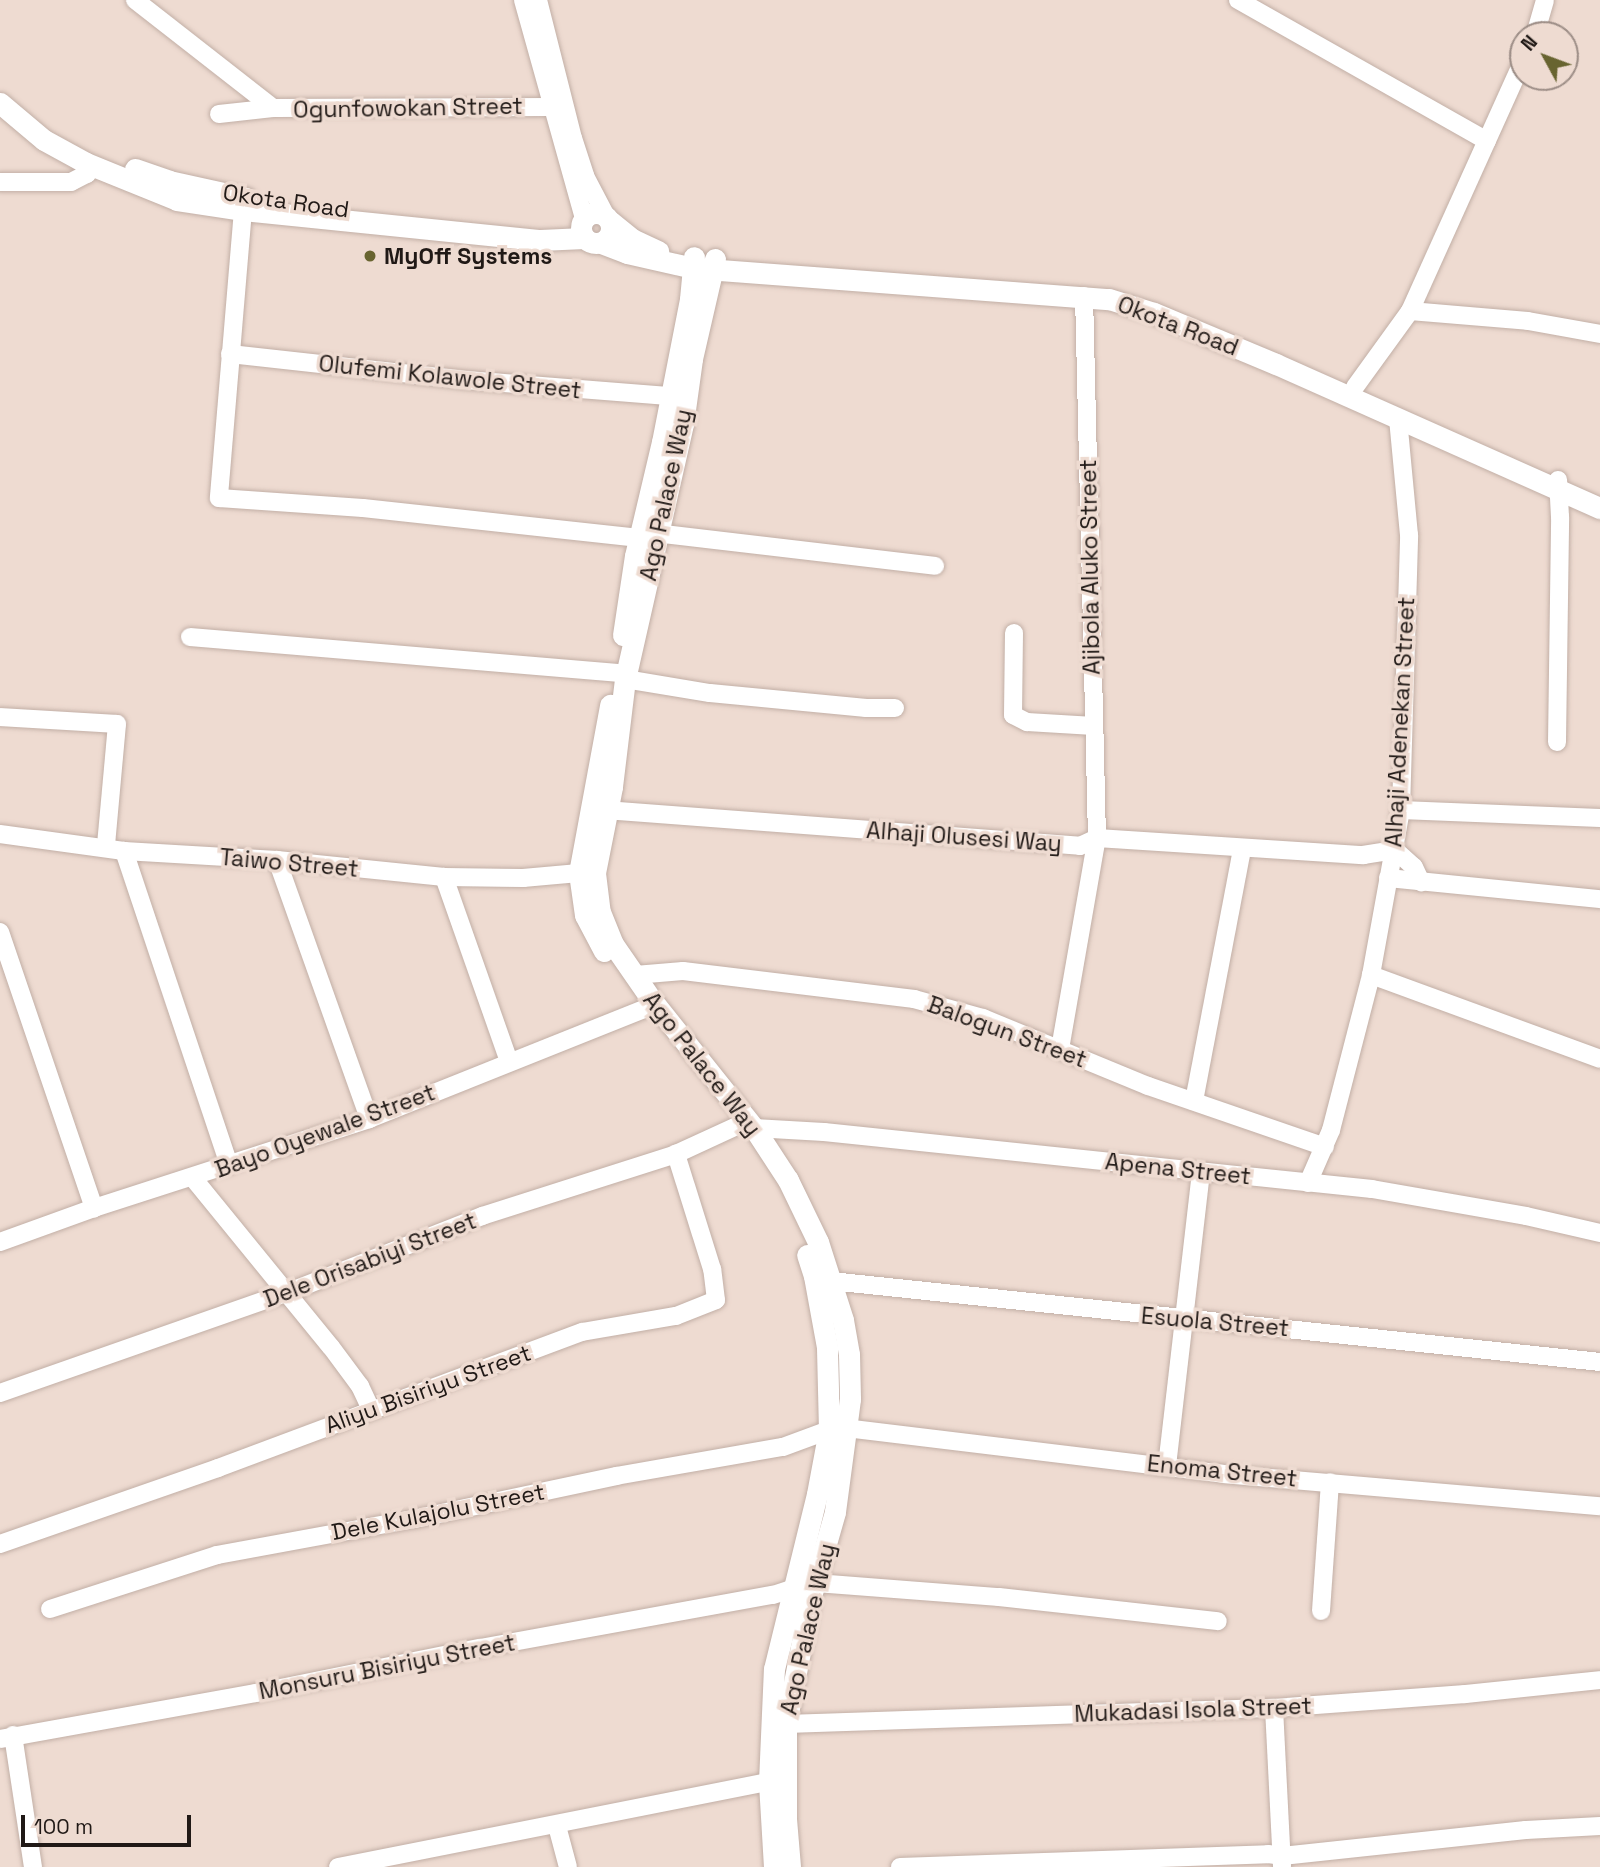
<!DOCTYPE html>
<html>
<head>
<meta charset="utf-8">
<style>
  body { margin:0 }
  #map { position:relative; width:1600px; height:1867px; overflow:hidden; background:#eedbd1; font-family:"Space Grotesk",sans-serif }
  div>[style] { position:absolute }
  .roads { filter:drop-shadow(0 0 2px #c2afa6) drop-shadow(0 0 2px #c2afa6) }
  .minor>* { height:18px; margin:-9px; padding:0 9px; transform-origin:9px; border-radius:9px; background:#fff }
  .major>* { height:21px; margin:-10.5px; padding:0 10.5px; transform-origin:10.5px; border-radius:10.5px; background:#fff }
  .major>.ring { margin:-10.5px; padding:0; box-sizing:content-box; background:none; border:21px solid #fff; border-radius:50% }
  .dots>* { width:19px; height:19px; translate:-50% -50%; box-sizing:border-box; border:4px solid #eedbd1; border-radius:50% }
  span { translate:-50% -50%; white-space:nowrap; text-align:center; line-height:1.15; -webkit-text-stroke:7px #eedbd1; paint-order:stroke }
  .street-label { font-size:23px; color:#201916 }
  .poi-label { font-size:23px; color:#201916; font-weight:700 }
  .left { translate:0 -50%; text-align:left }
  .north { position:absolute; left:1509px; top:21px; width:70px; height:70px; box-sizing:border-box; background:#eedbd1; border:2px solid #9c8d86; border-radius:50%; rotate:311deg; font-size:19px; font-weight:700; line-height:28px; text-align:center; color:#201916 }
  .north::after { content:''; display:block; margin:auto; width:24px; height:32px; background:#686430; clip-path:polygon(50% 0,100% 100%,50% 72%,0 100%) }
  .scale { position:absolute; left:21px; top:1815px; width:170px; height:32px; box-sizing:border-box; border:4px solid #201916; border-top:0; padding-left:9px; font-size:21px; line-height:24px; white-space:nowrap; color:#201916; -webkit-text-stroke:5px #eedbd1; paint-order:stroke }
</style>
</head>
<body>
<div id="map">
  <div class="roads">
    <div class="minor">
      <div style="left:135px;top:0;width:175px;rotate:38deg"></div>
      <div style="left:273px;top:108px;width:278px;rotate:-0.2deg"></div>
      <div style="left:523px;top:0;width:227px;rotate:74.4deg"></div>
      <div style="left:538px;top:0;width:142px;rotate:75.8deg"></div>
      <div style="left:573px;top:138px;width:40px;rotate:72deg"></div>
      <div style="left:585px;top:176px;width:45px;rotate:62.3deg"></div>
      <div style="left:1238px;top:0;width:286px;rotate:29.5deg"></div>
      <div style="left:1535px;top:35px;width:36px;rotate:-74deg"></div>
      <div style="left:219px;top:114px;width:54px;rotate:-6.3deg"></div>
      <div style="left:0;top:182px;width:71px"></div>
      <div style="left:71px;top:182px;width:18px;rotate:-27deg"></div>
      <div style="left:87px;top:174px;width:11px;rotate:-95deg"></div>
      <div style="left:243px;top:210px;width:289px;rotate:94.8deg"></div>
      <div style="left:219px;top:498px;width:144px;rotate:4deg"></div>
      <div style="left:363px;top:508px;width:278px;rotate:6.2deg"></div>
      <div style="left:1410px;top:311px;width:118px;rotate:4.8deg"></div>
      <div style="left:1528px;top:321px;width:73px;rotate:10.2deg"></div>
      <div style="left:230px;top:354px;width:237px;rotate:6.3deg"></div>
      <div style="left:466px;top:380px;width:206px;rotate:4.5deg"></div>
      <div style="left:1355px;top:387px;width:94px;rotate:-54.1deg"></div>
      <div style="left:1410px;top:311px;width:274px;rotate:-65.7deg"></div>
      <div style="left:647px;top:532px;width:290px;rotate:6.7deg"></div>
      <div style="left:1014px;top:633px;width:82px;rotate:90.7deg"></div>
      <div style="left:1013px;top:715px;width:16px;rotate:27deg"></div>
      <div style="left:1027px;top:722px;width:67px;rotate:3.4deg"></div>
      <div style="left:190px;top:637px;width:429px;rotate:4.8deg"></div>
      <div style="left:625px;top:679px;width:86px;rotate:9.4deg"></div>
      <div style="left:710px;top:693px;width:157px;rotate:5.5deg"></div>
      <div style="left:866px;top:708px;width:29px"></div>
      <div style="left:0;top:717px;width:117px;rotate:3.4deg"></div>
      <div style="left:117px;top:724px;width:122px;rotate:95.2deg"></div>
      <div style="left:1557px;top:742px;width:225px;rotate:-89.2deg"></div>
      <div style="left:1560px;top:517px;width:37px;rotate:-93deg"></div>
      <div style="left:605px;top:810px;width:476px;rotate:4.3deg"></div>
      <div style="left:1080px;top:846px;width:19px;rotate:-25deg"></div>
      <div style="left:1097px;top:838px;width:267px;rotate:3.7deg"></div>
      <div style="left:1363px;top:855px;width:32px;rotate:-9deg"></div>
      <div style="left:1401px;top:810px;width:199px;rotate:2.3deg"></div>
      <div style="left:0;top:834px;width:125px;rotate:7.8deg"></div>
      <div style="left:124px;top:851px;width:153px;rotate:3.4deg"></div>
      <div style="left:277px;top:860px;width:168px;rotate:5.8deg"></div>
      <div style="left:444px;top:877px;width:79px;rotate:0.7deg"></div>
      <div style="left:523px;top:878px;width:56px;rotate:-5.1deg"></div>
      <div style="left:1395px;top:850px;width:25px;rotate:42deg"></div>
      <div style="left:1414px;top:867px;width:17px;rotate:65deg"></div>
      <div style="left:124px;top:851px;width:331px;rotate:71.5deg"></div>
      <div style="left:277px;top:860px;width:275px;rotate:70.4deg"></div>
      <div style="left:444px;top:877px;width:196px;rotate:70.6deg"></div>
      <div style="left:1388px;top:878px;width:213px;rotate:5.7deg"></div>
      <div style="left:0;top:932px;width:292px;rotate:71.2deg"></div>
      <div style="left:635px;top:975px;width:48px;rotate:-4.8deg"></div>
      <div style="left:683px;top:971px;width:233px;rotate:6.9deg"></div>
      <div style="left:914px;top:999px;width:72px;rotate:15.4deg"></div>
      <div style="left:983px;top:1018px;width:178px;rotate:22.4deg"></div>
      <div style="left:1148px;top:1086px;width:187px;rotate:19deg"></div>
      <div style="left:1371px;top:975px;width:244px;rotate:20.1deg"></div>
      <div style="left:1060px;top:1049px;width:214px;rotate:-80.1deg"></div>
      <div style="left:1097px;top:838px;width:542px;rotate:-91.37deg"></div>
      <div style="left:1194px;top:1101px;width:257px;rotate:-79.2deg"></div>
      <div style="left:754px;top:1128px;width:70px;rotate:3.3deg"></div>
      <div style="left:824px;top:1132px;width:551px;rotate:5.94deg"></div>
      <div style="left:1372px;top:1189px;width:156px;rotate:9.9deg"></div>
      <div style="left:1526px;top:1216px;width:76px;rotate:12.9deg"></div>
      <div style="left:193px;top:1178px;width:218px;rotate:50.8deg"></div>
      <div style="left:331px;top:1347px;width:49px;rotate:53.4deg"></div>
      <div style="left:360px;top:1386px;width:26px;rotate:65deg"></div>
      <div style="left:1308px;top:1183px;width:58px;rotate:-66.5deg"></div>
      <div style="left:1331px;top:1130px;width:160px;rotate:-75.5deg"></div>
      <div style="left:1371px;top:975px;width:168px;rotate:-79.7deg"></div>
      <div style="left:1401px;top:810px;width:275px;rotate:-88.3deg"></div>
      <div style="left:1409px;top:535px;width:118px;rotate:-95.4deg"></div>
      <div style="left:0;top:1242px;width:100px;rotate:-19.9deg"></div>
      <div style="left:94px;top:1208px;width:289px;rotate:-17.9deg"></div>
      <div style="left:369px;top:1119px;width:299px;rotate:-21.8deg"></div>
      <div style="left:831px;top:1281px;width:773px;rotate:6.01deg"></div>
      <div style="left:0;top:1393px;width:303px;rotate:-19.3deg"></div>
      <div style="left:286px;top:1293px;width:211px;rotate:-21.4deg"></div>
      <div style="left:482px;top:1216px;width:204px;rotate:-17.7deg"></div>
      <div style="left:676px;top:1154px;width:69px;rotate:-24.7deg"></div>
      <div style="left:845px;top:1428px;width:381px;rotate:6.9deg"></div>
      <div style="left:1223px;top:1474px;width:378px;rotate:4.9deg"></div>
      <div style="left:1167px;top:1466px;width:297px;rotate:-83.4deg"></div>
      <div style="left:0;top:1544px;width:231px;rotate:-19.2deg"></div>
      <div style="left:218px;top:1468px;width:389px;rotate:-20.5deg"></div>
      <div style="left:582px;top:1332px;width:95px;rotate:-9.7deg"></div>
      <div style="left:676px;top:1316px;width:43px;rotate:-21.8deg"></div>
      <div style="left:716px;top:1300px;width:31px;rotate:-97deg"></div>
      <div style="left:712px;top:1269px;width:121px;rotate:-107.4deg"></div>
      <div style="left:816px;top:1583px;width:184px;rotate:4.4deg"></div>
      <div style="left:999px;top:1597px;width:220px;rotate:6.3deg"></div>
      <div style="left:50px;top:1609px;width:176px;rotate:-17.9deg"></div>
      <div style="left:217px;top:1555px;width:200px;rotate:-10.4deg"></div>
      <div style="left:414px;top:1519px;width:207px;rotate:-12deg"></div>
      <div style="left:616px;top:1476px;width:169px;rotate:-9.9deg"></div>
      <div style="left:783px;top:1447px;width:49px;rotate:-20.3deg"></div>
      <div style="left:1321px;top:1611px;width:129px;rotate:-86deg"></div>
      <div style="left:1274px;top:1708px;width:159px;rotate:87.1deg"></div>
      <div style="left:786px;top:1724px;width:488px;rotate:-1.9deg"></div>
      <div style="left:1274px;top:1708px;width:192px;rotate:-4.2deg"></div>
      <div style="left:1465px;top:1694px;width:136px;rotate:-5.9deg"></div>
      <div style="left:13px;top:1735px;width:134px;rotate:81.4deg"></div>
      <div style="left:0;top:1739px;width:260px;rotate:-10.2deg"></div>
      <div style="left:256px;top:1693px;width:228px;rotate:-11.4deg"></div>
      <div style="left:480px;top:1648px;width:298px;rotate:-10.3deg"></div>
      <div style="left:773px;top:1595px;width:20px;rotate:-18deg"></div>
      <div style="left:557px;top:1826px;width:42px;rotate:75deg"></div>
      <div style="left:338px;top:1867px;width:439px;rotate:-11.2deg"></div>
      <div style="left:900px;top:1867px;width:368px;rotate:-2deg"></div>
      <div style="left:1268px;top:1854px;width:14px;rotate:8deg"></div>
      <div style="left:1282px;top:1856px;width:245px;rotate:-6.1deg"></div>
      <div style="left:1526px;top:1830px;width:74px;rotate:-3.1deg"></div>
    </div>
    <div class="major">
      <div style="left:0;top:103px;width:57px;rotate:40.1deg"></div>
      <div style="left:44px;top:140px;width:48px;rotate:28.7deg"></div>
      <div style="left:86px;top:163px;width:98px;rotate:22.1deg"></div>
      <div style="left:177px;top:200px;width:67px;rotate:8.6deg"></div>
      <div style="left:243px;top:210px;width:299px;rotate:5.8deg"></div>
      <div style="left:540px;top:240px;width:44px;rotate:-2.6deg"></div>
      <div style="left:135px;top:169px;width:36px;rotate:19deg"></div>
      <div style="left:169px;top:181px;width:79px;rotate:12.4deg"></div>
      <div class="ring" style="left:581px;top:213px;width:9px;height:9px"></div>
      <div style="left:611px;top:222px;width:27px;rotate:39deg"></div>
      <div style="left:632px;top:239px;width:29px;rotate:25deg"></div>
      <div style="left:601px;top:243px;width:28px;rotate:21deg"></div>
      <div style="left:627px;top:253px;width:68px;rotate:12.8deg"></div>
      <div style="left:693px;top:268px;width:417px;rotate:4.3deg"></div>
      <div style="left:1109px;top:299px;width:47px;rotate:17.3deg"></div>
      <div style="left:1154px;top:313px;width:132px;rotate:22.7deg"></div>
      <div style="left:1276px;top:364px;width:355px;rotate:24deg"></div>
      <div style="left:715px;top:259px;width:103px;rotate:103deg"></div>
      <div style="left:692px;top:359px;width:66px;rotate:97.9deg"></div>
      <div style="left:683px;top:424px;width:262px;rotate:102.8deg"></div>
      <div style="left:625px;top:679px;width:109px;rotate:96.9deg"></div>
      <div style="left:612px;top:787px;width:88px;rotate:101.2deg"></div>
      <div style="left:595px;top:873px;width:39px;rotate:83deg"></div>
      <div style="left:600px;top:912px;width:35px;rotate:68deg"></div>
      <div style="left:613px;top:944px;width:67px;rotate:55.4deg"></div>
      <div style="left:651px;top:999px;width:165px;rotate:51.4deg"></div>
      <div style="left:754px;top:1128px;width:62px;rotate:56.8deg"></div>
      <div style="left:788px;top:1180px;width:69px;rotate:64.2deg"></div>
      <div style="left:818px;top:1242px;width:82px;rotate:72.2deg"></div>
      <div style="left:843px;top:1320px;width:35px;rotate:80deg"></div>
      <div style="left:849px;top:1354px;width:45px;rotate:88.7deg"></div>
      <div style="left:850px;top:1399px;width:114px;rotate:97.6deg"></div>
      <div style="left:835px;top:1512px;width:87px;rotate:105.9deg"></div>
      <div style="left:811px;top:1596px;width:130px;rotate:101.1deg"></div>
      <div style="left:786px;top:1724px;width:95px;rotate:90deg"></div>
      <div style="left:786px;top:1819px;width:48px;rotate:85.2deg"></div>
      <div style="left:623px;top:635px;width:80px;rotate:-81.4deg"></div>
      <div style="left:635px;top:556px;width:117px;rotate:-76.7deg"></div>
      <div style="left:662px;top:442px;width:146px;rotate:-78.9deg"></div>
      <div style="left:690px;top:299px;width:42px;rotate:-84.6deg"></div>
      <div style="left:604px;top:951px;width:41px;rotate:-117.8deg"></div>
      <div style="left:585px;top:915px;width:42px;rotate:-98.1deg"></div>
      <div style="left:579px;top:873px;width:171px;rotate:-79.5deg"></div>
      <div style="left:774px;top:1867px;width:85px;rotate:-93.4deg"></div>
      <div style="left:769px;top:1782px;width:113px;rotate:-87.5deg"></div>
      <div style="left:774px;top:1669px;width:180px;rotate:-76.2deg"></div>
      <div style="left:817px;top:1494px;width:65px;rotate:-79.4deg"></div>
      <div style="left:829px;top:1430px;width:83px;rotate:-91.4deg"></div>
      <div style="left:827px;top:1347px;width:72px;rotate:-100.4deg"></div>
      <div style="left:814px;top:1276px;width:22px;rotate:-108deg"></div>
    </div>
  </div>
  <div class="dots">
    <div style="left:370px;top:256px;background:#686430"></div>
  </div>
  <div class="street-label">
    <span style="left:408px;top:108px;rotate:-1deg">Ogunfowokan Street</span>
    <span style="left:286px;top:201px;rotate:8deg">Okota Road</span>
    <span style="left:1178px;top:326px;rotate:21deg">Okota Road</span>
    <span style="left:450px;top:377px;rotate:6deg">Olufemi Kolawole Street</span>
    <span style="left:666px;top:495px;rotate:-78deg">Ago Palace Way</span>
    <span style="left:1090px;top:567px;rotate:-91deg">Ajibola Aluko Street</span>
    <span style="left:1400px;top:722px;rotate:-87deg">Alhaji Adenekan Street</span>
    <span style="left:964px;top:837px;rotate:4deg">Alhaji Olusesi Way</span>
    <span style="left:289px;top:863px;rotate:5deg">Taiwo Street</span>
    <span style="left:1007px;top:1032px;rotate:20deg">Balogun Street</span>
    <span style="left:702px;top:1064px;rotate:52deg">Ago Palace Way</span>
    <span style="left:325px;top:1131px;rotate:-20deg">Bayo Oyewale Street</span>
    <span style="left:1178px;top:1169px;rotate:6deg">Apena Street</span>
    <span style="left:370px;top:1260px;rotate:-21deg">Dele Orisabiyi Street</span>
    <span style="left:1215px;top:1322px;rotate:5deg">Esuola Street</span>
    <span style="left:428px;top:1389px;rotate:-20deg">Aliyu Bisiriyu Street</span>
    <span style="left:1222px;top:1471px;rotate:6deg">Enoma Street</span>
    <span style="left:438px;top:1512px;rotate:-11deg">Dele Kulajolu Street</span>
    <span style="left:808px;top:1629px;rotate:-77deg">Ago Palace Way</span>
    <span style="left:387px;top:1667px;rotate:-11deg">Monsuru Bisiriyu Street</span>
    <span style="left:1193px;top:1710px;rotate:-2deg">Mukadasi Isola Street</span>
  </div>
  <div class="poi-label">
    <span class="left" style="left:384px;top:256px">MyOff Systems</span>
  </div>
  <div class="north">N</div>
  <div class="scale">100 m</div>
</div>
</body>
</html>
